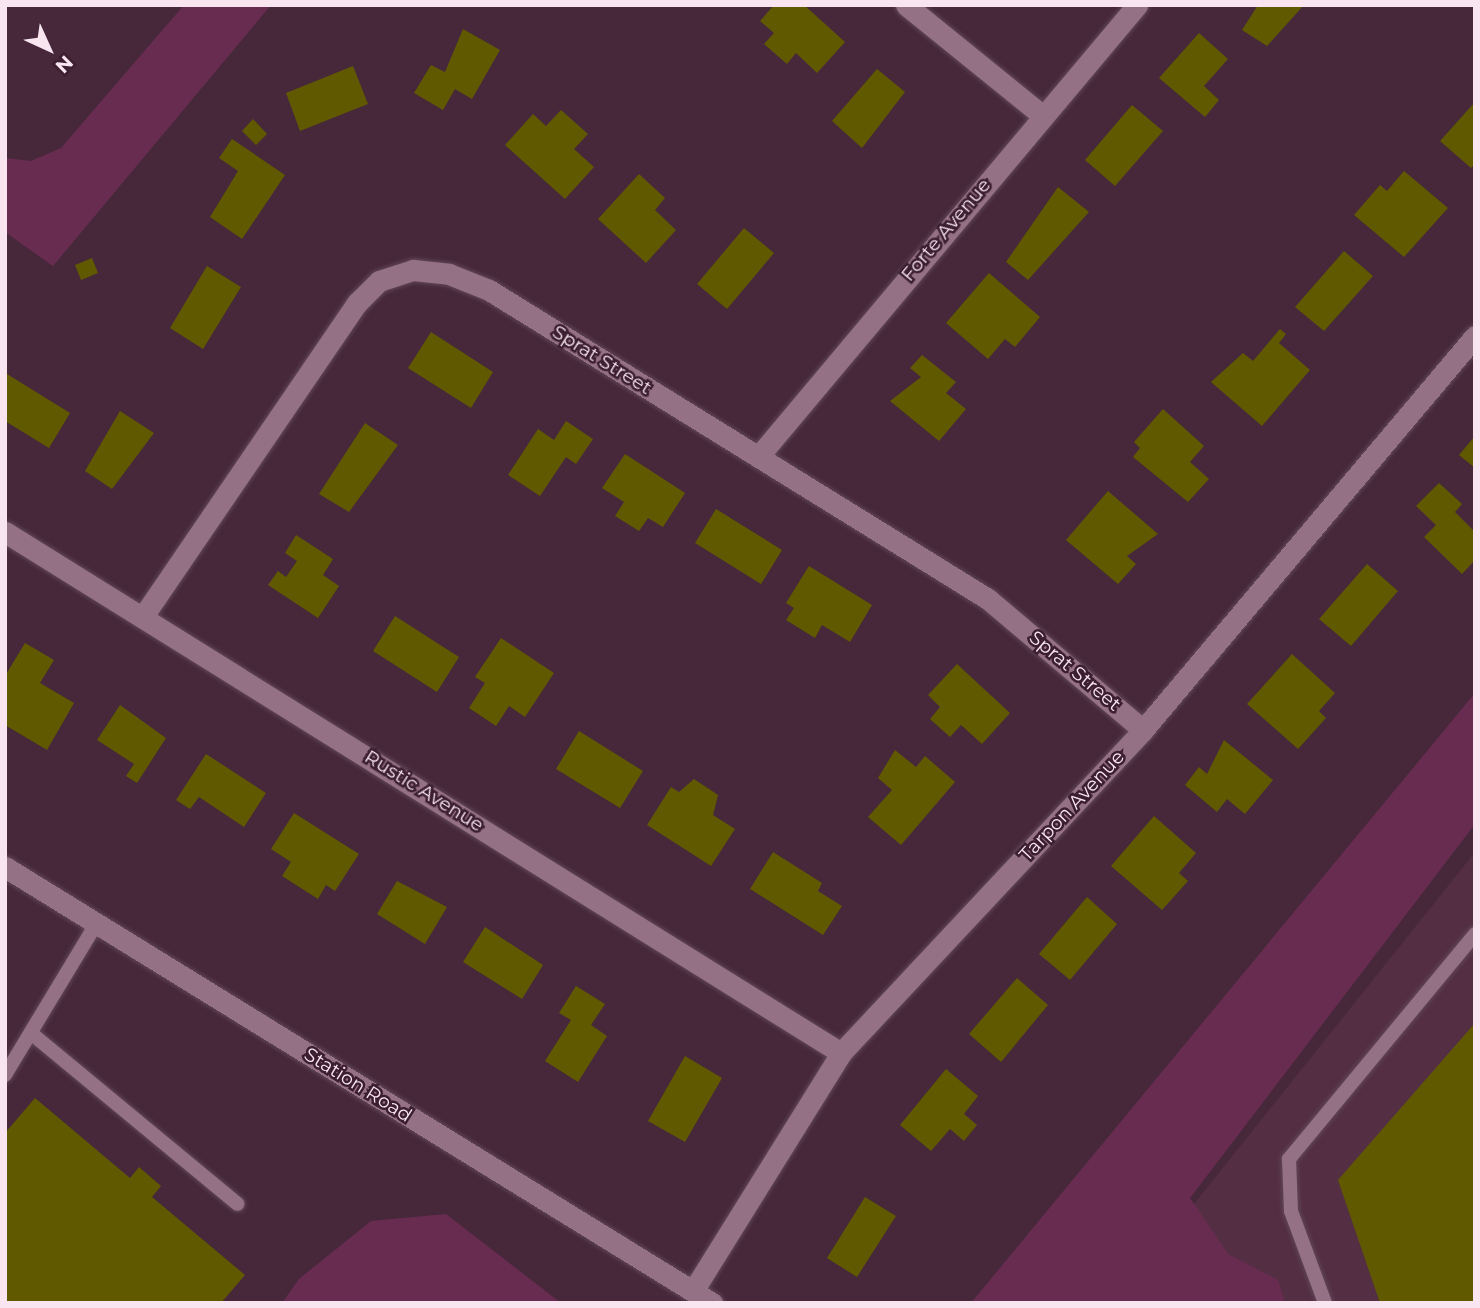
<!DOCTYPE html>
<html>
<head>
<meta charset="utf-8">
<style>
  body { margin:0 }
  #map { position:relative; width:1480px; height:1308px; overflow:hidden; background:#46283a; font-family:Montserrat,sans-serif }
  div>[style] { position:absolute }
  .built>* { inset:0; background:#542f44 }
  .green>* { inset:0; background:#692c51 }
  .building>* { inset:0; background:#605900 }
  .roads { filter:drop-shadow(0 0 2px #614757) drop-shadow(0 0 2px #614757) }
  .lane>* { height:14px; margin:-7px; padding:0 7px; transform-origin:7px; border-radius:7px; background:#957185 }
  .street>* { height:21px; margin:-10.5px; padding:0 10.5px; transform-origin:10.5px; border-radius:10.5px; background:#957185 }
  .secondary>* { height:21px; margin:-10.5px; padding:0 10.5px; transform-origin:10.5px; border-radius:10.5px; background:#957185 }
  span { translate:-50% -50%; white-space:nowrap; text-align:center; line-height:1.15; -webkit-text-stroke:5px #3b1e2f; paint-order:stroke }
  .street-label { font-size:19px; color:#f9e5f0 }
  .frame { position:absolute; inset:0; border:7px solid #f9e5f0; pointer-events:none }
  .north { position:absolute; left:14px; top:14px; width:70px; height:70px; -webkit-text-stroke:5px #3b1e2f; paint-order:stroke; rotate:135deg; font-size:19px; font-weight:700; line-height:28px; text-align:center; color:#f9e5f0 }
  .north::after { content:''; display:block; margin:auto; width:24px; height:32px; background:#f9e5f0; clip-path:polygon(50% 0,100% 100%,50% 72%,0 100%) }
</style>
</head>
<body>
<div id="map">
  <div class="built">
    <div style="clip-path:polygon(1475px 852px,1475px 1303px,1115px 1303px)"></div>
  </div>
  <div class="green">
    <div style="clip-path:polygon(184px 5px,271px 5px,53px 266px,5px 232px,5px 158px,31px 161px,61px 148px)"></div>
    <div style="clip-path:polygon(1475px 693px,1475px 824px,1190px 1198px,1228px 1254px,1278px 1280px,1285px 1303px,971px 1303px)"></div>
    <div style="clip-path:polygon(446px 1214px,561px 1303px,282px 1303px,299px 1279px,371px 1221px)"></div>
  </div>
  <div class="building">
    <div style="clip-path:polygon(774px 5px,804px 5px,845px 42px,817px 73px,796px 53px,787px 64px,764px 44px,774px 33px,760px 21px)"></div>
    <div style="clip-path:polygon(1258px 5px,1304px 5px,1267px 46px,1242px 30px)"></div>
    <div style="clip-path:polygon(463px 29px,500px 50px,472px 99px,455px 89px,443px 110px,414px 93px,431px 65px,445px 72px)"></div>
    <div style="clip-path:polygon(1199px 33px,1228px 59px,1204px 86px,1219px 100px,1205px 117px,1159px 78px)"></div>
    <div style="clip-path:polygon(353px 66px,368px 104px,300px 131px,286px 93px)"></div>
    <div style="clip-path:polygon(877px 69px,905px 92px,862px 148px,832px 121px)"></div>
    <div style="clip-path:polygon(1475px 102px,1475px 164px,1471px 168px,1440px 141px)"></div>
    <div style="clip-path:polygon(1132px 105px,1163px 131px,1115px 186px,1085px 160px)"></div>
    <div style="clip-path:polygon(561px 110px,588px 134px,574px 149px,594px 167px,565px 199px,505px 145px,533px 114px,546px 126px)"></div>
    <div style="clip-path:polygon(253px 119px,267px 134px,256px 145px,242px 131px)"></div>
    <div style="clip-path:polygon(232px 139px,285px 175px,242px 239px,210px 217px,238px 171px,219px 158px)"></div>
    <div style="clip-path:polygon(1404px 171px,1448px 208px,1404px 257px,1354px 215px,1380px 185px,1387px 191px)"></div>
    <div style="clip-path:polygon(639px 174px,665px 198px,655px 210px,676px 230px,646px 263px,598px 219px)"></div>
    <div style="clip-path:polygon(1058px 187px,1089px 212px,1028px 280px,1006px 262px)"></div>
    <div style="clip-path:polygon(744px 228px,774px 253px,727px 309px,697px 284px)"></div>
    <div style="clip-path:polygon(1344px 251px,1373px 276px,1324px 331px,1295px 307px)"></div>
    <div style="clip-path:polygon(92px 258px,98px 273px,81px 280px,75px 265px)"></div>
    <div style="clip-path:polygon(207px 266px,241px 287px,203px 349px,170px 328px)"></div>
    <div style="clip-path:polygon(989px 273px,1040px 317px,1015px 347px,1005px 339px,988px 359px,946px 323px)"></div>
    <div style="clip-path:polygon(1280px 329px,1286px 334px,1279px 343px,1310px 370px,1262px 426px,1211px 382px,1243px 353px,1253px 361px)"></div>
    <div style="clip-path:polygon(431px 332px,493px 372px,471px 408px,408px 368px)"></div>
    <div style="clip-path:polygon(922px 355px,956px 382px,946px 393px,966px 409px,939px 441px,890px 401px,921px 377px,910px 368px)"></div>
    <div style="clip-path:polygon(7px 374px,70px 413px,49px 448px,5px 421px)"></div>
    <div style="clip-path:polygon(1163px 409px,1204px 446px,1190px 462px,1209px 479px,1188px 502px,1133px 457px,1140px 448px,1134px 442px)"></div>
    <div style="clip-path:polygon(120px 411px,154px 433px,112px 489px,85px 471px)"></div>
    <div style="clip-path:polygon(566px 421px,593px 439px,576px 464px,566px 457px,540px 496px,508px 475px,538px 429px,554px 440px)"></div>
    <div style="clip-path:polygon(365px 423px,398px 445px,349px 512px,319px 494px)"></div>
    <div style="clip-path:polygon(1475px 436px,1475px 468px,1459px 455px)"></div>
    <div style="clip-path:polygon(625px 454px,685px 493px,663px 527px,648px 518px,639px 531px,615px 516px,624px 502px,602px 488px)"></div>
    <div style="clip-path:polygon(1439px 483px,1462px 504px,1455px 512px,1475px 532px,1475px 560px,1462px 574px,1424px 537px,1436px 525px,1416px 506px)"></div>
    <div style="clip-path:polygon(1108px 491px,1158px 534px,1127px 556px,1136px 564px,1118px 584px,1066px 540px)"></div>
    <div style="clip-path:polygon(716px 509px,782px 550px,761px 584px,695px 543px)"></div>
    <div style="clip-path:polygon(296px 535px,333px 559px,323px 575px,339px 586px,318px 618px,268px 585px,278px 571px,286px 577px,297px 561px,285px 553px)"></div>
    <div style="clip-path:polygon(1367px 564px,1398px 591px,1351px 646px,1319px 619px)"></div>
    <div style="clip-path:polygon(809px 566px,872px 605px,850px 642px,822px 625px,815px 638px,786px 620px,794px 608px,786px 603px)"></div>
    <div style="clip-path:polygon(395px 616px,459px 657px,437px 692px,373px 651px)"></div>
    <div style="clip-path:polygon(501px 638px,554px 673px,525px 717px,509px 706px,496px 726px,469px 708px,485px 683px,475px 677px)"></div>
    <div style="clip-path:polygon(25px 643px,54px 660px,40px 683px,74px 703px,47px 750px,5px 725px,5px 676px)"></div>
    <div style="clip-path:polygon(1292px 654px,1335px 693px,1319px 711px,1326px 718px,1298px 749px,1247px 704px)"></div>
    <div style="clip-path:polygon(957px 664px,1010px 713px,982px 744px,961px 725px,950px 737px,930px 719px,940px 707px,928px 695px)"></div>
    <div style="clip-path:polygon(120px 705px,166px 738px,137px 783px,126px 776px,134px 764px,97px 740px)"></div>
    <div style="clip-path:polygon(579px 731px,643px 771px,620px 808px,556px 769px)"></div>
    <div style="clip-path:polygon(1224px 740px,1273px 780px,1245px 814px,1227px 799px,1217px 812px,1185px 785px,1199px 767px,1207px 774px)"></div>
    <div style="clip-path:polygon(895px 750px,916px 767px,925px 756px,955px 782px,901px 845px,868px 817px,892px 790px,878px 778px)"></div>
    <div style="clip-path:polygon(206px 754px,266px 793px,244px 827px,199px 797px,190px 809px,176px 800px)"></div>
    <div style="clip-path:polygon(694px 779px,718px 795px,713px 815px,735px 829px,711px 866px,647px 825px,671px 787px,679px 792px)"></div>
    <div style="clip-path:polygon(294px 813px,359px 854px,335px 891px,326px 885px,318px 899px,282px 876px,291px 862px,271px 849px)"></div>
    <div style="clip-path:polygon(1154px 816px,1196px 853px,1179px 873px,1188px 881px,1162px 910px,1111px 866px)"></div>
    <div style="clip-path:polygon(773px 852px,822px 883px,818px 891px,842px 906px,823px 935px,750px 889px)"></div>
    <div style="clip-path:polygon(397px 881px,447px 907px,425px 944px,377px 914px)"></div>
    <div style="clip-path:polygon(1087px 897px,1117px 924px,1070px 980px,1039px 954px)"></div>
    <div style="clip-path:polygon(485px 927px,543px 965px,522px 999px,463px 962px)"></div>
    <div style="clip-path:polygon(1017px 978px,1048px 1005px,1001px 1062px,969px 1034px)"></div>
    <div style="clip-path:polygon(576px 986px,605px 1004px,591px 1025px,607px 1036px,578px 1082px,545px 1061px,571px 1020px,559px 1013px)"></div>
    <div style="clip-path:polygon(1475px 1023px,1475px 1303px,1380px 1303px,1338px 1180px)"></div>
    <div style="clip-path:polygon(685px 1056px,722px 1078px,685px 1142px,648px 1121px)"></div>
    <div style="clip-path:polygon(946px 1069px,978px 1096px,964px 1114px,977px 1125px,964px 1141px,950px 1129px,931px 1151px,900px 1125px)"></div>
    <div style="clip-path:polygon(35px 1098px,130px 1178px,139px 1167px,161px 1186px,152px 1197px,245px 1275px,221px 1303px,5px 1303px,5px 1133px)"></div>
    <div style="clip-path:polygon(865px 1197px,896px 1216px,857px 1277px,827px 1258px)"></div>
  </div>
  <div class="roads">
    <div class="lane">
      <div style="left:31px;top:1033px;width:268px;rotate:39.6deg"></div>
      <div style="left:5px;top:1075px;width:176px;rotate:-58.9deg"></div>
      <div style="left:1325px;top:1303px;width:98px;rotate:-110.3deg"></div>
      <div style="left:1291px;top:1211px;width:52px;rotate:-92.2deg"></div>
      <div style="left:1289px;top:1159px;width:292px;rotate:-50.4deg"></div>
    </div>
    <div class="street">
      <div style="left:906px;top:5px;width:175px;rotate:39deg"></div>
      <div style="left:758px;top:457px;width:590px;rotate:-50.02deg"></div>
      <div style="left:5px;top:532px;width:985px;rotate:31.93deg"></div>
      <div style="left:144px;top:615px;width:378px;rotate:-55.7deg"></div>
      <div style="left:357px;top:303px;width:31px;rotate:-45deg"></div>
      <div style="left:379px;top:281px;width:36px;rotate:-18deg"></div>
      <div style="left:413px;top:270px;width:36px;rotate:6deg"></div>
      <div style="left:449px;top:274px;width:43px;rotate:21.8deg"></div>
      <div style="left:489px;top:290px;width:587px;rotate:31.77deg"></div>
      <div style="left:988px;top:599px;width:203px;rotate:40.2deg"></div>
      <div style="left:693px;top:1291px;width:280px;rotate:-58.1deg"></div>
      <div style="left:841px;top:1053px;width:442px;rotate:-46.9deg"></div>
      <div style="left:1143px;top:730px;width:515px;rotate:-49.88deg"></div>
    </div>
    <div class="secondary">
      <div style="left:5px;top:867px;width:831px;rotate:31.66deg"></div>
    </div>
  </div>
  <div class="street-label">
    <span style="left:946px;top:230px;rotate:-50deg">Forte Avenue</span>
    <span style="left:602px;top:360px;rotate:32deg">Sprat Street</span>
    <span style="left:1075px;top:671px;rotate:40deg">Sprat Street</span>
    <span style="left:424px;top:791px;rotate:32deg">Rustic Avenue</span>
    <span style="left:1072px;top:806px;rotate:-47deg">Tarpon Avenue</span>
    <span style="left:358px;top:1085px;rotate:32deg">Station Road</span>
  </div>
  <div class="frame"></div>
  <div class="north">N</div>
</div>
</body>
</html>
